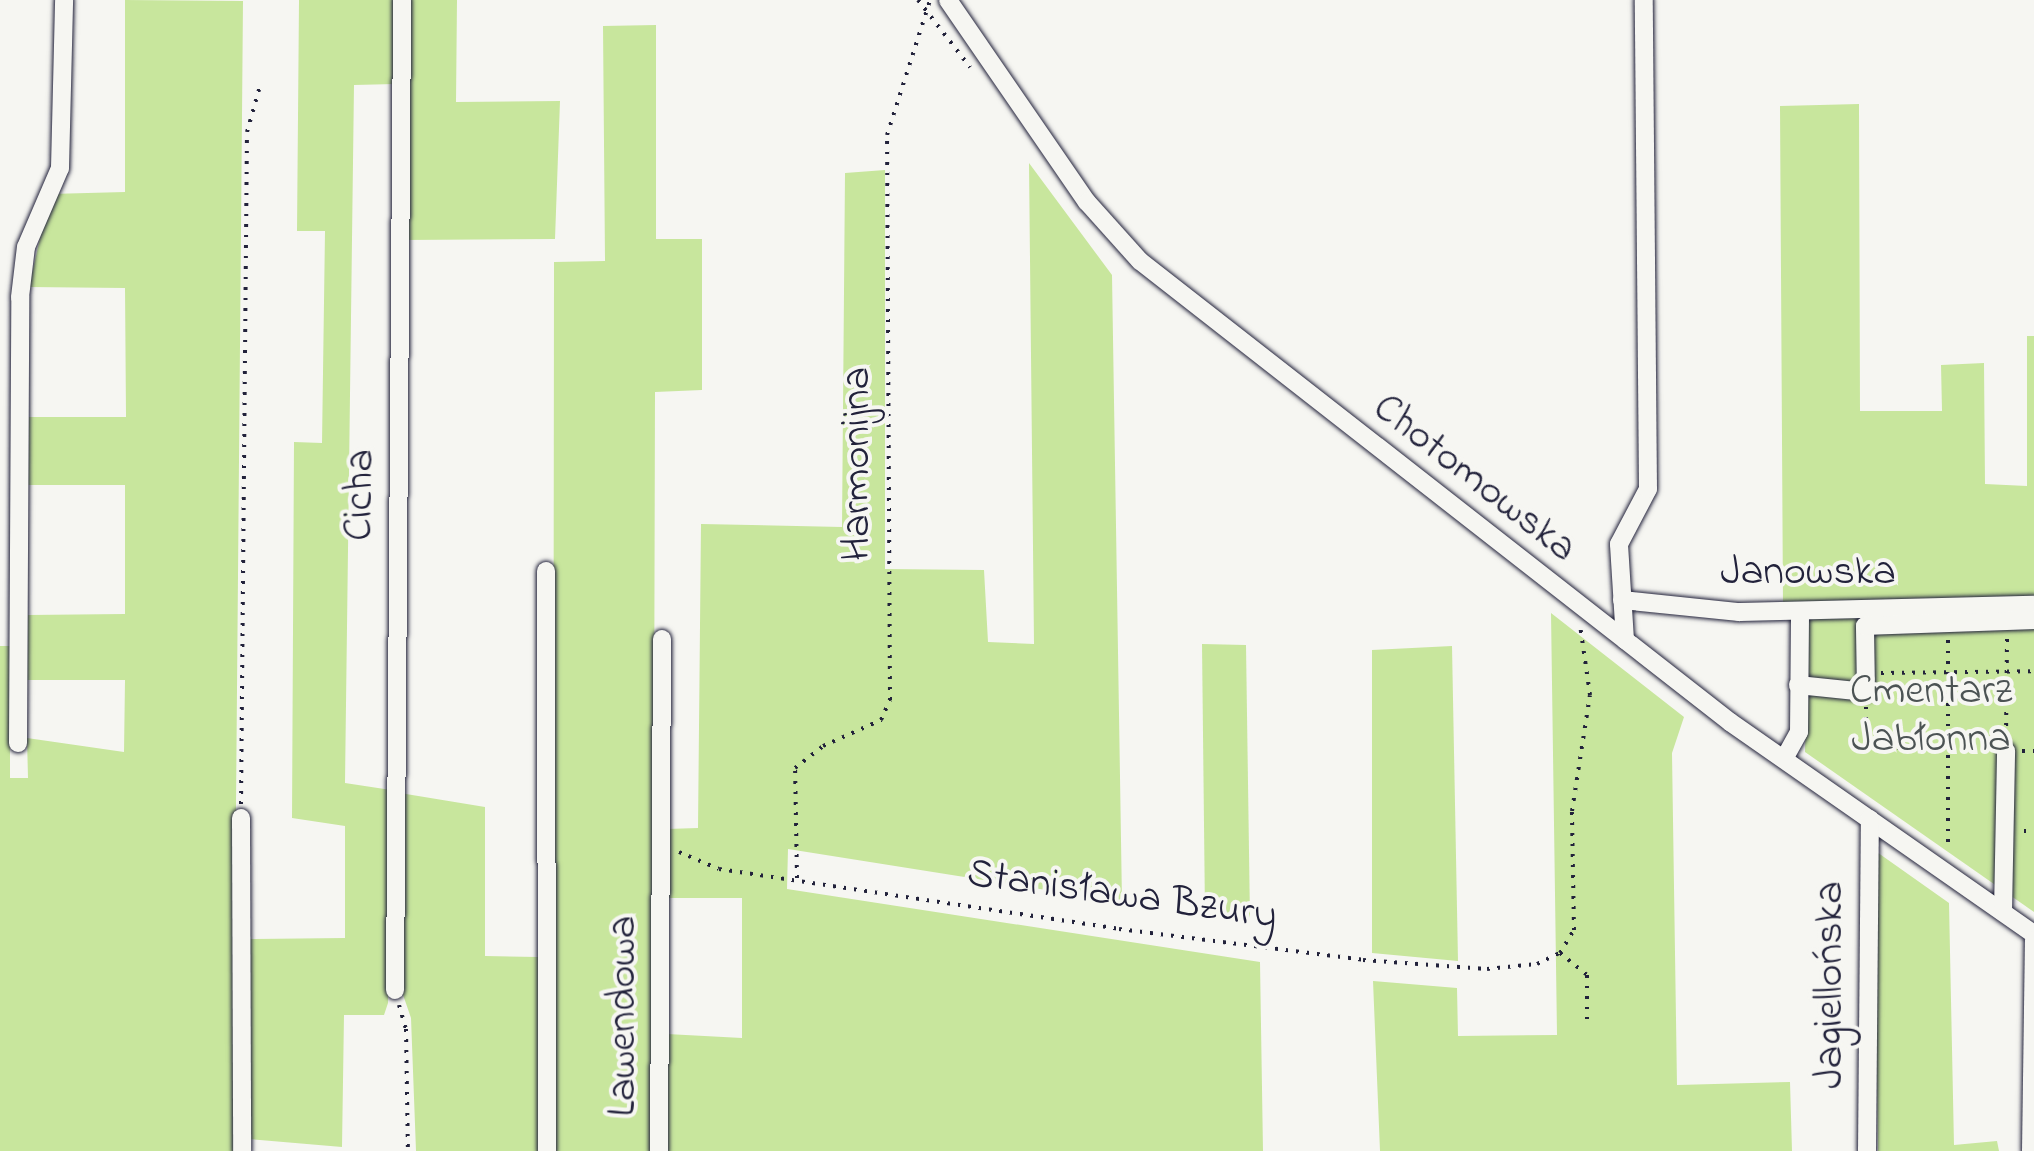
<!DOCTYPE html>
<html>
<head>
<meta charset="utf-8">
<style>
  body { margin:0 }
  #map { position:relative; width:2034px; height:1151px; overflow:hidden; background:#f6f6f2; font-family:"Indie Flower",sans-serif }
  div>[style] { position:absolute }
  .green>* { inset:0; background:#c8e69d }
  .path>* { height:4px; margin-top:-2px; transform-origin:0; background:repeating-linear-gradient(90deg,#22223b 0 2.5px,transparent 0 10.5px) }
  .roads { filter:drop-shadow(0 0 2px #22223b) drop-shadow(0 0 2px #22223b) }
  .minor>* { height:18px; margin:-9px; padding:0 9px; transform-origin:9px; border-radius:9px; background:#f6f6f2 }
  span { translate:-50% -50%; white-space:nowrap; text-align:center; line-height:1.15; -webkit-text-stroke:8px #f6f6f2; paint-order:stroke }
  .street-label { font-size:42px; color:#22223b }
  .park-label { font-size:42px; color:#4c5354 }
</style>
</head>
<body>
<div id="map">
  <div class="green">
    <div style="clip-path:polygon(125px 0,243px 1px,233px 1151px,0 1151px,0 646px,10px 646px,10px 778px,28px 778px,27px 738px,124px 752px,125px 680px,27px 680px,28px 615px,125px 614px,125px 485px,28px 485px,29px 417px,126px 417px,125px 288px,29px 287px,50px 194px,125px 192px)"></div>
    <div style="clip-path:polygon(299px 0,395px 0,395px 84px,354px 85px,345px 783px,391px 790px,388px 1003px,384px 1015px,344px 1015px,342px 1147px,249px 1139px,250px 939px,345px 938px,345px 826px,292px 818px,294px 442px,322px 443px,325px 231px,297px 231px)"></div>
    <div style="clip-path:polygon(406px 0,457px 0,456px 102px,560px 101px,555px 239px,403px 240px)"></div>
    <div style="clip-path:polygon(656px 25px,656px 239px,702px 239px,702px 390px,655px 392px,653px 1151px,553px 1151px,554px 262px,605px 261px,603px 26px)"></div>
    <div style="clip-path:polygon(1859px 104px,1860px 411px,1942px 411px,1941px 365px,1984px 363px,1985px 484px,2027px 486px,2027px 336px,2034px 336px,2034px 598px,1783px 608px,1780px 106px)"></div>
    <div style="clip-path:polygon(1029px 163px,1112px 275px,1122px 902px,788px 849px,787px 889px,1260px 962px,1263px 1151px,667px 1151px,667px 1034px,742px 1038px,742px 898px,667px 898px,667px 829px,698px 828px,701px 524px,842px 527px,845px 173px,885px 170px,885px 569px,984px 570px,988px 642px,1034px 644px)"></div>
    <div style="clip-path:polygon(2034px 610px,2034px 912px,1805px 752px,1808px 618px)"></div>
    <div style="clip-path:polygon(1551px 613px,1684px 717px,1672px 753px,1677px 1085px,1790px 1082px,1792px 1151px,1380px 1151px,1373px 981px,1457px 988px,1458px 1036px,1557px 1035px)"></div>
    <div style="clip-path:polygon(1202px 644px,1246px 645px,1250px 920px,1205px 914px)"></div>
    <div style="clip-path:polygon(1452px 646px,1458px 961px,1372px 953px,1372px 650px)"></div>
    <div style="clip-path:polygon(400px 793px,485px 807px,485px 956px,538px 957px,539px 1151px,416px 1151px,411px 1018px,400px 986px)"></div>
    <div style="clip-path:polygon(1874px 850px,1949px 903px,1954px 1145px,1997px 1141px,1999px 1151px,1878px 1151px)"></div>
  </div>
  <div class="path">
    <div style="left:918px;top:0;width:85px;rotate:52.2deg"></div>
    <div style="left:1948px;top:640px;width:206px;rotate:90deg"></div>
    <div style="left:1881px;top:673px;width:153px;rotate:-0.7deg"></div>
    <div style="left:1866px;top:707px;width:40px;rotate:90deg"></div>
    <div style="left:1866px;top:747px;width:121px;rotate:1.4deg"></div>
    <div style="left:2006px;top:736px;width:101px;rotate:-89.4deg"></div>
    <div style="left:2022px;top:751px;width:12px"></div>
    <div style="left:241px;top:804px;width:672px;rotate:-89.49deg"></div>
    <div style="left:247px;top:132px;width:48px;rotate:-74.2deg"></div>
    <div style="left:2024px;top:831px;width:10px"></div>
    <div style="left:679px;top:852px;width:43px;rotate:23deg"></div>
    <div style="left:719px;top:869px;width:404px;rotate:8.5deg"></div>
    <div style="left:1119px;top:929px;width:246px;rotate:7.2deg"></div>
    <div style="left:1363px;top:960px;width:124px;rotate:4.2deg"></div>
    <div style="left:1487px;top:969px;width:50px;rotate:-5.7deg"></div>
    <div style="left:1537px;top:964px;width:25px;rotate:-26deg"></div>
    <div style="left:1560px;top:953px;width:27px;rotate:-59deg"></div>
    <div style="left:1574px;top:930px;width:119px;rotate:-91deg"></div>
    <div style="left:1572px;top:811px;width:117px;rotate:-81.2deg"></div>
    <div style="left:1590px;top:695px;width:71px;rotate:-98.1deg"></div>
    <div style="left:797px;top:878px;width:110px;rotate:-91deg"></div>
    <div style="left:795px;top:768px;width:36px;rotate:-38deg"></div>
    <div style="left:823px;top:746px;width:64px;rotate:-24.1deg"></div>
    <div style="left:881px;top:720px;width:22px;rotate:-66deg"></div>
    <div style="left:890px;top:700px;width:565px;rotate:-90.3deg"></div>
    <div style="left:887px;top:135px;width:142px;rotate:-72.3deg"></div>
    <div style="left:1560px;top:953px;width:35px;rotate:39deg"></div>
    <div style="left:1587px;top:975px;width:48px;rotate:90deg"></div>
    <div style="left:399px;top:1005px;width:25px;rotate:74deg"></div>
    <div style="left:406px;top:1029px;width:122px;rotate:89.1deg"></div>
  </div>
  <div class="roads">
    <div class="minor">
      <div style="left:948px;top:0;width:245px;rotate:55.5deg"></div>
      <div style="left:1087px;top:202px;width:79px;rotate:48.1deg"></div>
      <div style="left:1140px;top:261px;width:749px;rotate:38deg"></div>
      <div style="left:1730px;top:722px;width:371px;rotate:34.9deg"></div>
      <div style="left:546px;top:571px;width:580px;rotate:89.9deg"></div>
      <div style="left:1622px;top:600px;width:118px;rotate:5.9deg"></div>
      <div style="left:1739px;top:612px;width:295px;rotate:-1.4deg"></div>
      <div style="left:1625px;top:640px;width:96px;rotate:-93.6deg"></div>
      <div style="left:1619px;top:544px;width:62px;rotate:-62.2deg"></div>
      <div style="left:1648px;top:489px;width:489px;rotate:-90.5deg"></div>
      <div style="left:1798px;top:685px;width:68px;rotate:5.9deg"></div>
      <div style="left:1866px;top:692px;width:66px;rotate:-90.9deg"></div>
      <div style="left:1865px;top:626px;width:169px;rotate:-2deg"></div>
      <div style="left:18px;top:743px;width:446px;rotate:-89.7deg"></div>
      <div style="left:20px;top:297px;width:50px;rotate:-83.2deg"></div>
      <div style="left:26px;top:247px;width:86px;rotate:-66.7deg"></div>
      <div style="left:60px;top:168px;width:168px;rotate:-88.6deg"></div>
      <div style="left:1784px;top:759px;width:31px;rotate:-61deg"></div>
      <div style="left:1799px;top:732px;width:120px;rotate:-89.5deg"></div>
      <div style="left:241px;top:818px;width:333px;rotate:89.8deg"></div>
      <div style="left:2003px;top:912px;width:161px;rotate:-88.9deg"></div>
      <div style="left:395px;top:990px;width:990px;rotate:-89.59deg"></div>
      <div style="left:659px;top:1151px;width:512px;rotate:-89.66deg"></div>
      <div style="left:1867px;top:1151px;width:332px;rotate:-89.5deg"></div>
      <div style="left:2031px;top:1151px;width:211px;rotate:-89.2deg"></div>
    </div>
  </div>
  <div class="street-label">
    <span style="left:858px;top:464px;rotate:-90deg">Harmonijna</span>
    <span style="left:1474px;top:479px;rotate:38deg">Chotomowska</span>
    <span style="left:361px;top:495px;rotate:-89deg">Cicha</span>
    <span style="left:1808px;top:573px">Janowska</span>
    <span style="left:1122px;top:896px;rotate:8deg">Stanisława Bzury</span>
    <span style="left:1831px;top:985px;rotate:-90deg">Jagiellońska</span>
    <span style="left:624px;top:1016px;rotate:-90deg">Lawendowa</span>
  </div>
  <div class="park-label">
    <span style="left:1931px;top:716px">Cmentarz<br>Jabłonna</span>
  </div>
</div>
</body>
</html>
